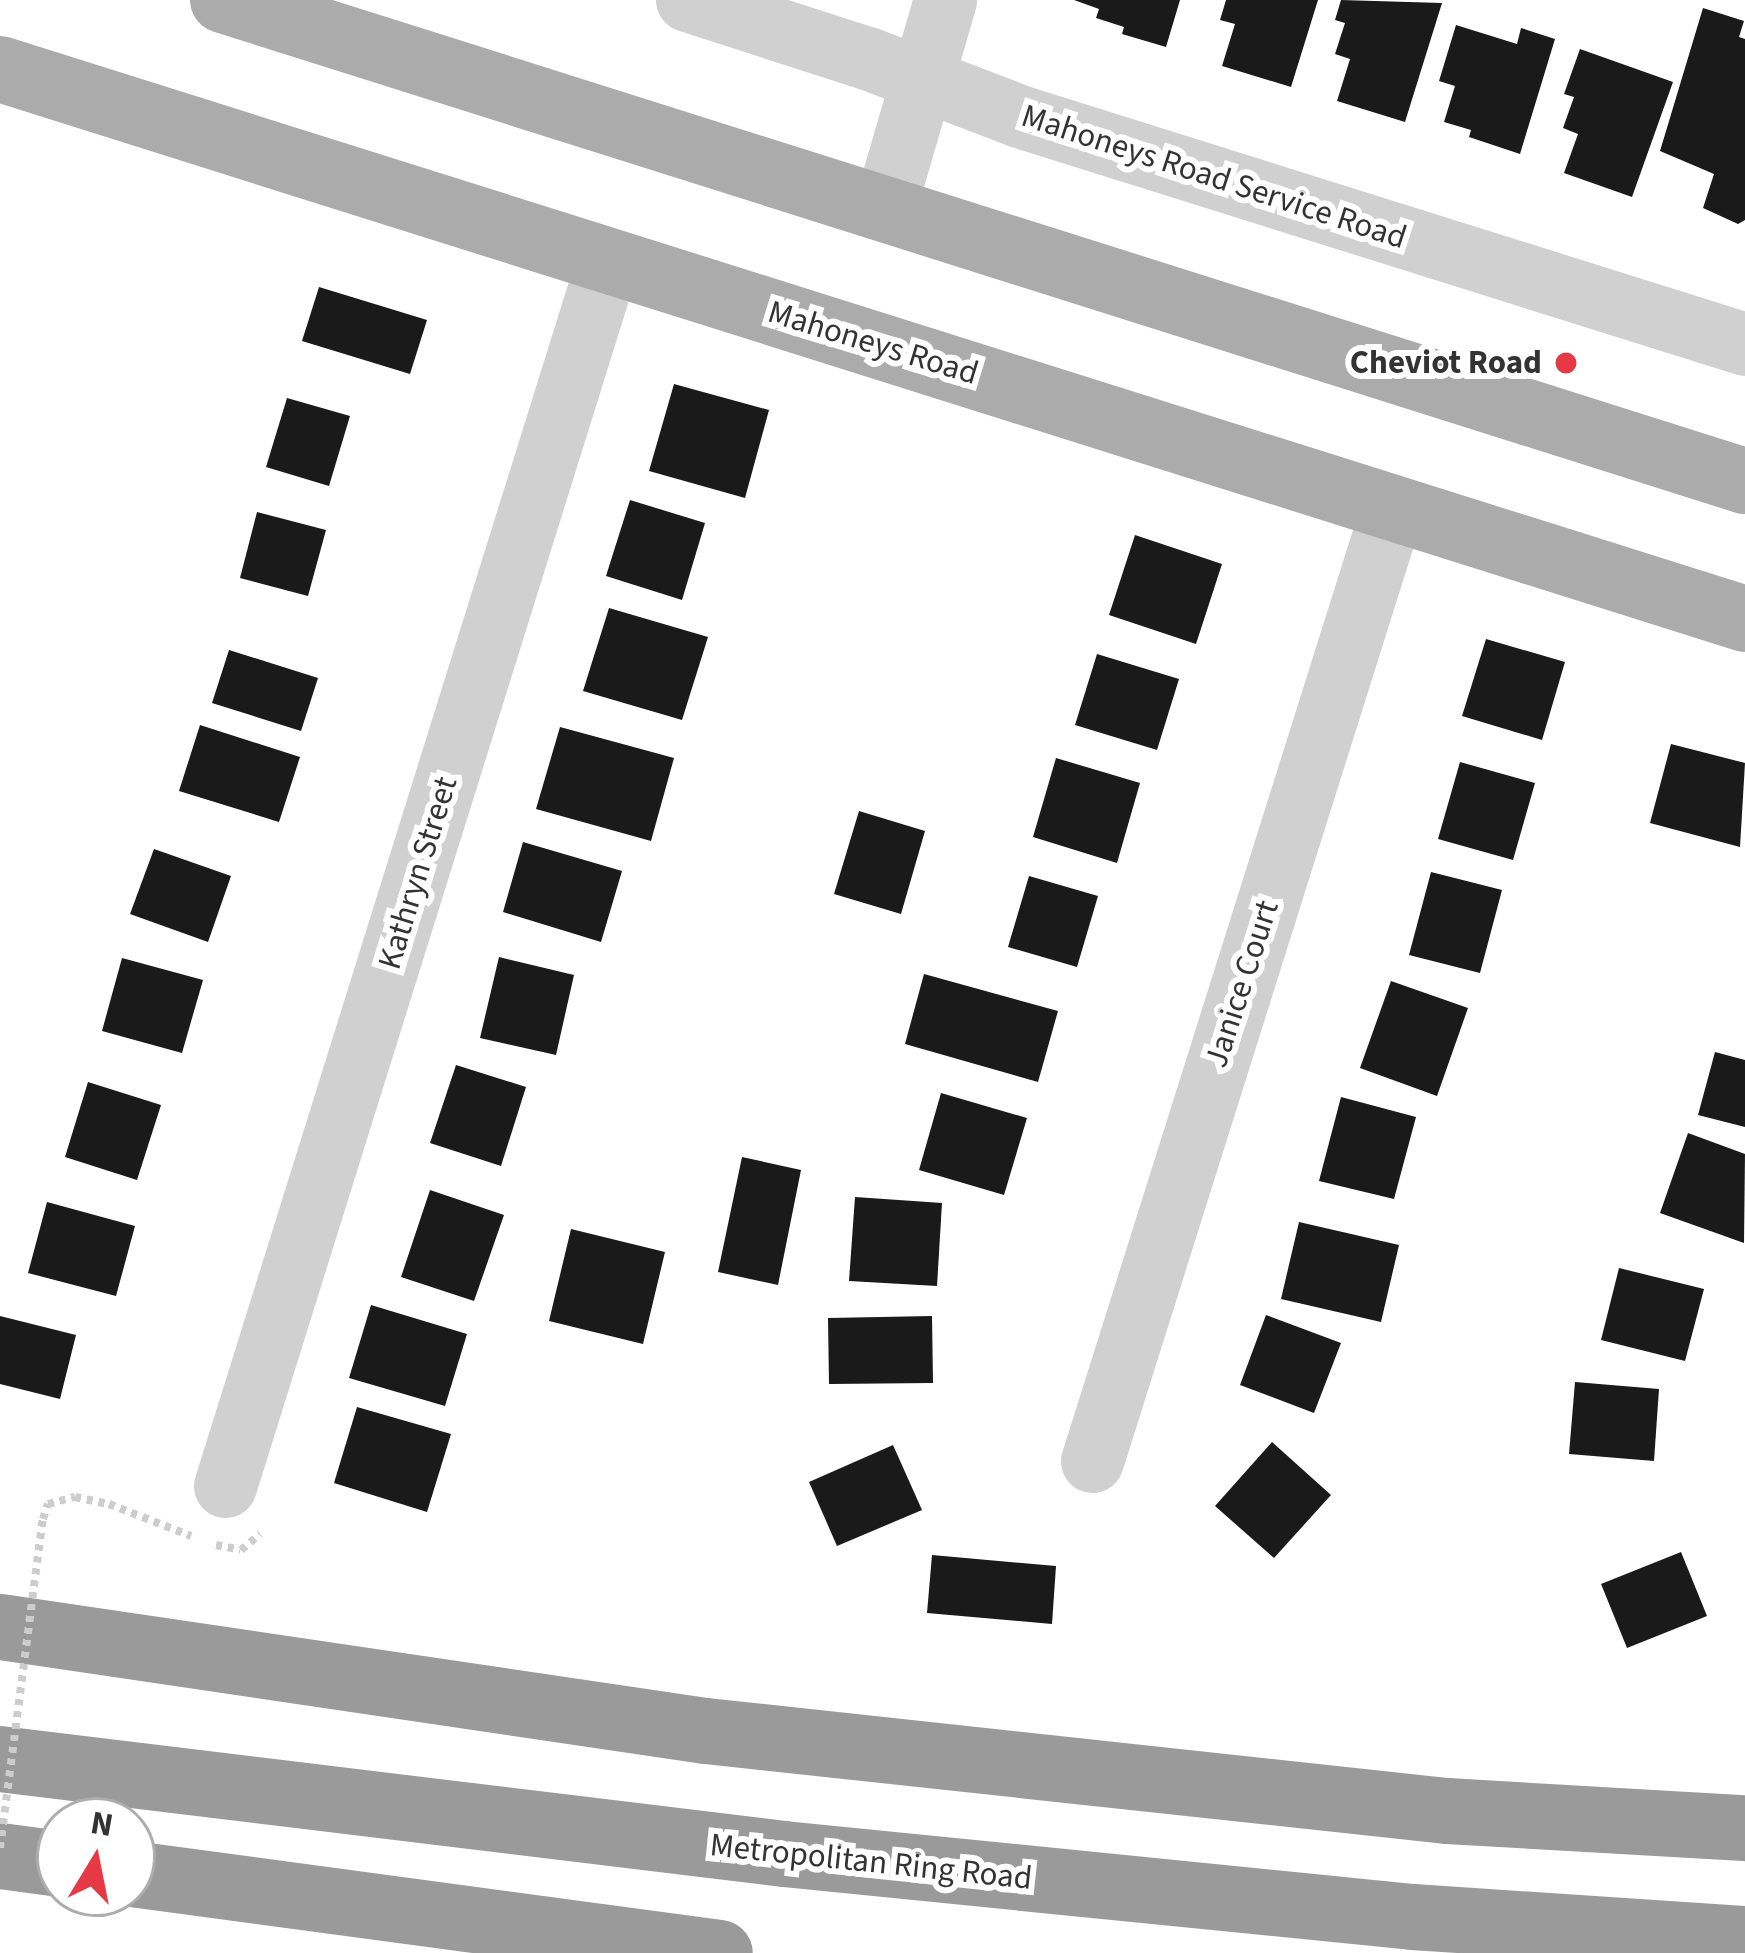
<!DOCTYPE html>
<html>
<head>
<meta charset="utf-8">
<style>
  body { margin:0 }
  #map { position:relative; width:1745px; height:1953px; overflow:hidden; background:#fff; font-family:"Source Sans 3",sans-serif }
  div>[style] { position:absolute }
  .building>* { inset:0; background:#1a1a1a }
  .path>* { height:8px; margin-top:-4px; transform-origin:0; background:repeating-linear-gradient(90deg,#cdcdcd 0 6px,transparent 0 12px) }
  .minor>* { height:63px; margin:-31.5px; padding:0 31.5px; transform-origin:31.5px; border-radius:31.5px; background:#d0d0d0 }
  .major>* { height:66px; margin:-33px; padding:0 33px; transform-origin:33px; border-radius:33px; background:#ababab }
  .highway>* { height:66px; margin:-33px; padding:0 33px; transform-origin:33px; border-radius:33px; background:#9a9a9a }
  .path-bridge>* { height:8px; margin-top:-4px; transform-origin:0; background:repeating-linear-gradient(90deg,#cdcdcd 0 6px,transparent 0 12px) }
  .dots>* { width:33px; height:33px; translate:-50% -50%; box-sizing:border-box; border:6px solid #fff; border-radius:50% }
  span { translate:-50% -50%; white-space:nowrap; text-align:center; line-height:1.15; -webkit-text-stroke:12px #fff; paint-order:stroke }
  .street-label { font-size:33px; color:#333 }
  .poi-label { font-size:33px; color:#333; font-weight:700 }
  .right { translate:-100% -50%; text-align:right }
  .north { position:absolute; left:36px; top:1797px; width:120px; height:120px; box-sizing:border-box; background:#fff; border:3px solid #adadad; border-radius:50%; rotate:10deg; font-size:33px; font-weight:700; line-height:48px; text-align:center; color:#333 }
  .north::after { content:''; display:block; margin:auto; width:42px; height:54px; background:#e63946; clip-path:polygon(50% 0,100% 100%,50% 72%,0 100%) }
</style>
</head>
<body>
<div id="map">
  <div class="building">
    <div style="clip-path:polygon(1074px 0,1180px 0,1166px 47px,1122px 34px,1124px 27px,1096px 18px,1099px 9px)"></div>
    <div style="clip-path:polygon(1226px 0,1318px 0,1291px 87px,1222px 66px,1235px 24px,1220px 20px)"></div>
    <div style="clip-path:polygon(1341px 0,1442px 3px,1405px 122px,1337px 101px,1350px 59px,1335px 54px,1345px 23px,1335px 20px)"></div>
    <div style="clip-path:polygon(1703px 8px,1744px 21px,1739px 37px,1745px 39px,1745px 220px,1738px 224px,1703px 208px,1714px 174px,1660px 151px)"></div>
    <div style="clip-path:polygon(1456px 25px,1517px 44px,1521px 28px,1555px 39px,1520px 154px,1469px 137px,1471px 130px,1444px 122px,1455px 86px,1439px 81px)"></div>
    <div style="clip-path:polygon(1580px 49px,1673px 82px,1632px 197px,1564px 173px,1578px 134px,1563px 128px,1574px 97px,1564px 94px)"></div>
    <div style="clip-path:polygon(319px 287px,427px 320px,410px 374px,302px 341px)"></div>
    <div style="clip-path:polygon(674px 384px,769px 410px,745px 498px,649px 471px)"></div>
    <div style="clip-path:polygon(287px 398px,350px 416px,329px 486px,266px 467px)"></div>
    <div style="clip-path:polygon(630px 500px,705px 523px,682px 600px,606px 576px)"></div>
    <div style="clip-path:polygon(257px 512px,326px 530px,308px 596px,240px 578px)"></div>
    <div style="clip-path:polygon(1135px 535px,1222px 564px,1196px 644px,1109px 615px)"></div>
    <div style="clip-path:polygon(609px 608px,708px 637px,682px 720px,583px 691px)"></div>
    <div style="clip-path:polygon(1486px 639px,1565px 662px,1542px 740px,1462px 716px)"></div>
    <div style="clip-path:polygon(229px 650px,318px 678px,301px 731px,212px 703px)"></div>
    <div style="clip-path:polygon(1097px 654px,1179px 679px,1157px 750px,1075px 725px)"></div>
    <div style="clip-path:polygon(200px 725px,300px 757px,279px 822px,179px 791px)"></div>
    <div style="clip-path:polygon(560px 727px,674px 758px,651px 841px,536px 809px)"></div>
    <div style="clip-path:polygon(1671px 744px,1745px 763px,1740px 847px,1650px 823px)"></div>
    <div style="clip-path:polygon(1056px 758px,1140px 783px,1117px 863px,1033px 837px)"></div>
    <div style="clip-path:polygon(1460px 762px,1535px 783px,1513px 860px,1438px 839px)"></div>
    <div style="clip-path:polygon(859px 811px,925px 831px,901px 914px,834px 894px)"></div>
    <div style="clip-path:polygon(523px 842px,622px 871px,601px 942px,503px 912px)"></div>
    <div style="clip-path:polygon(154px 849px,231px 876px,208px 942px,130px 914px)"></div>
    <div style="clip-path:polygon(1431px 872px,1502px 890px,1480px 973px,1409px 955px)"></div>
    <div style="clip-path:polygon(1029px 876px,1098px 896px,1077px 967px,1008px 947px)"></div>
    <div style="clip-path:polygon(499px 957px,574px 975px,556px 1055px,480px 1038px)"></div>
    <div style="clip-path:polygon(122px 958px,203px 980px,182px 1053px,102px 1031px)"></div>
    <div style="clip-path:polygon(924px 974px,1058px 1011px,1038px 1082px,905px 1044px)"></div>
    <div style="clip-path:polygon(1391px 981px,1468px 1008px,1437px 1096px,1360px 1068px)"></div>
    <div style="clip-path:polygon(1715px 1052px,1745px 1060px,1745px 1127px,1698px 1115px)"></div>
    <div style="clip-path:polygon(456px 1065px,526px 1087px,501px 1166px,430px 1143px)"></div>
    <div style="clip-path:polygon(88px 1082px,161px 1105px,137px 1180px,65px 1157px)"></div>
    <div style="clip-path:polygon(941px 1093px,1027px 1118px,1004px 1195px,919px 1170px)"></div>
    <div style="clip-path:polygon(1341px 1097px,1416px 1117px,1394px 1199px,1319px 1181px)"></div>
    <div style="clip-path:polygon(1688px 1133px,1745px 1154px,1744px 1243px,1660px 1213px)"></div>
    <div style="clip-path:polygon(742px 1157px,801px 1170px,778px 1285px,718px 1272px)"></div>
    <div style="clip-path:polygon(430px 1190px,504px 1215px,474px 1301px,401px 1277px)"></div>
    <div style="clip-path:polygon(855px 1197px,942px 1203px,937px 1286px,849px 1281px)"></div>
    <div style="clip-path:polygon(47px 1202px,135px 1226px,116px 1296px,28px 1273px)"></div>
    <div style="clip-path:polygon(1299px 1222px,1399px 1245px,1381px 1322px,1281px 1299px)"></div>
    <div style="clip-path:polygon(571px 1229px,665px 1252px,643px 1344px,549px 1321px)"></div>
    <div style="clip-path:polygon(1619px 1268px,1704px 1289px,1685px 1361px,1601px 1340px)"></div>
    <div style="clip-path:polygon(371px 1305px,467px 1334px,445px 1406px,349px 1378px)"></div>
    <div style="clip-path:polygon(1266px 1315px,1341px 1343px,1314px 1413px,1240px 1385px)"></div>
    <div style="clip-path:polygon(0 1316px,76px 1335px,60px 1399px,0 1384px)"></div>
    <div style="clip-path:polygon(932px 1316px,933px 1383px,829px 1384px,828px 1318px)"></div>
    <div style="clip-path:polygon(1575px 1382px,1659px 1389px,1654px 1461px,1569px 1454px)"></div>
    <div style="clip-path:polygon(357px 1407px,451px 1434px,427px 1512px,334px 1483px)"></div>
    <div style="clip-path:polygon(1272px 1442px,1331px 1495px,1274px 1558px,1215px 1506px)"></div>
    <div style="clip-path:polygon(893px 1445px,922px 1510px,837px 1546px,809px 1482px)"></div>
    <div style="clip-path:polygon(1681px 1552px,1707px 1616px,1627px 1648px,1601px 1584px)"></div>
    <div style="clip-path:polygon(932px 1555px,1056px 1566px,1052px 1624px,927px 1613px)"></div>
  </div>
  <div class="path">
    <div style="left:43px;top:1519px;width:16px;rotate:-72deg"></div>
    <div style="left:48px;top:1504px;width:28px;rotate:-15deg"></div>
    <div style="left:75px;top:1497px;width:35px;rotate:12deg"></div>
    <div style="left:109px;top:1504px;width:88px;rotate:21.3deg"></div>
    <div style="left:216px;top:1545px;width:25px;rotate:11deg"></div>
    <div style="left:241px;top:1550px;width:25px;rotate:-40deg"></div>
  </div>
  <div class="minor">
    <div style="left:687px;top:0;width:192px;rotate:17.9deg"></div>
    <div style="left:870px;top:59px;width:160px;rotate:20.9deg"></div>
    <div style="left:1019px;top:116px;width:761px;rotate:17.43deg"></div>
    <div style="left:884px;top:210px;width:219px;rotate:-73.8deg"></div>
    <div style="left:1092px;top:1461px;width:1001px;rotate:-72.51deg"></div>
    <div style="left:225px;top:1486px;width:1284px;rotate:-72.65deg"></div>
  </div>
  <div class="major">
    <div style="left:223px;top:0;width:1596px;rotate:17.54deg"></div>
    <div style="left:0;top:69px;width:1830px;rotate:17.49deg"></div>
  </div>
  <div class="highway">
    <div style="left:0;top:1627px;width:714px;rotate:8.38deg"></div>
    <div style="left:706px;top:1731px;width:745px;rotate:6.16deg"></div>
    <div style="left:1447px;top:1811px;width:298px;rotate:3.3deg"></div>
    <div style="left:0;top:1759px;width:790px;rotate:6.91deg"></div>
    <div style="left:784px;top:1854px;width:632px;rotate:5.72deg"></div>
    <div style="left:1413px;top:1917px;width:333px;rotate:3.8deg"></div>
    <div style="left:0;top:1856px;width:61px;rotate:7.6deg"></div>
    <div style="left:132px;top:1874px;width:593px;rotate:7.65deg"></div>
  </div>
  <div class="path-bridge">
    <div style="left:0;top:1848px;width:332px;rotate:-82.6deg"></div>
  </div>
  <div class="dots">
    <div style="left:1566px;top:363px;background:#e63946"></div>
  </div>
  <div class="street-label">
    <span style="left:1214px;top:177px;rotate:18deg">Mahoneys Road Service Road</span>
    <span style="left:873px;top:343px;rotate:17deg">Mahoneys Road</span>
    <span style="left:418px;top:873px;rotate:-73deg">Kathryn Street</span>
    <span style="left:1242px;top:984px;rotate:-72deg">Janice Court</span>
    <span style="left:871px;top:1862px;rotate:6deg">Metropolitan Ring Road</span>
  </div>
  <div class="poi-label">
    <span class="right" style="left:1542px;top:363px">Cheviot Road</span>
  </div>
  <div class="north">N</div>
</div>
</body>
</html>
